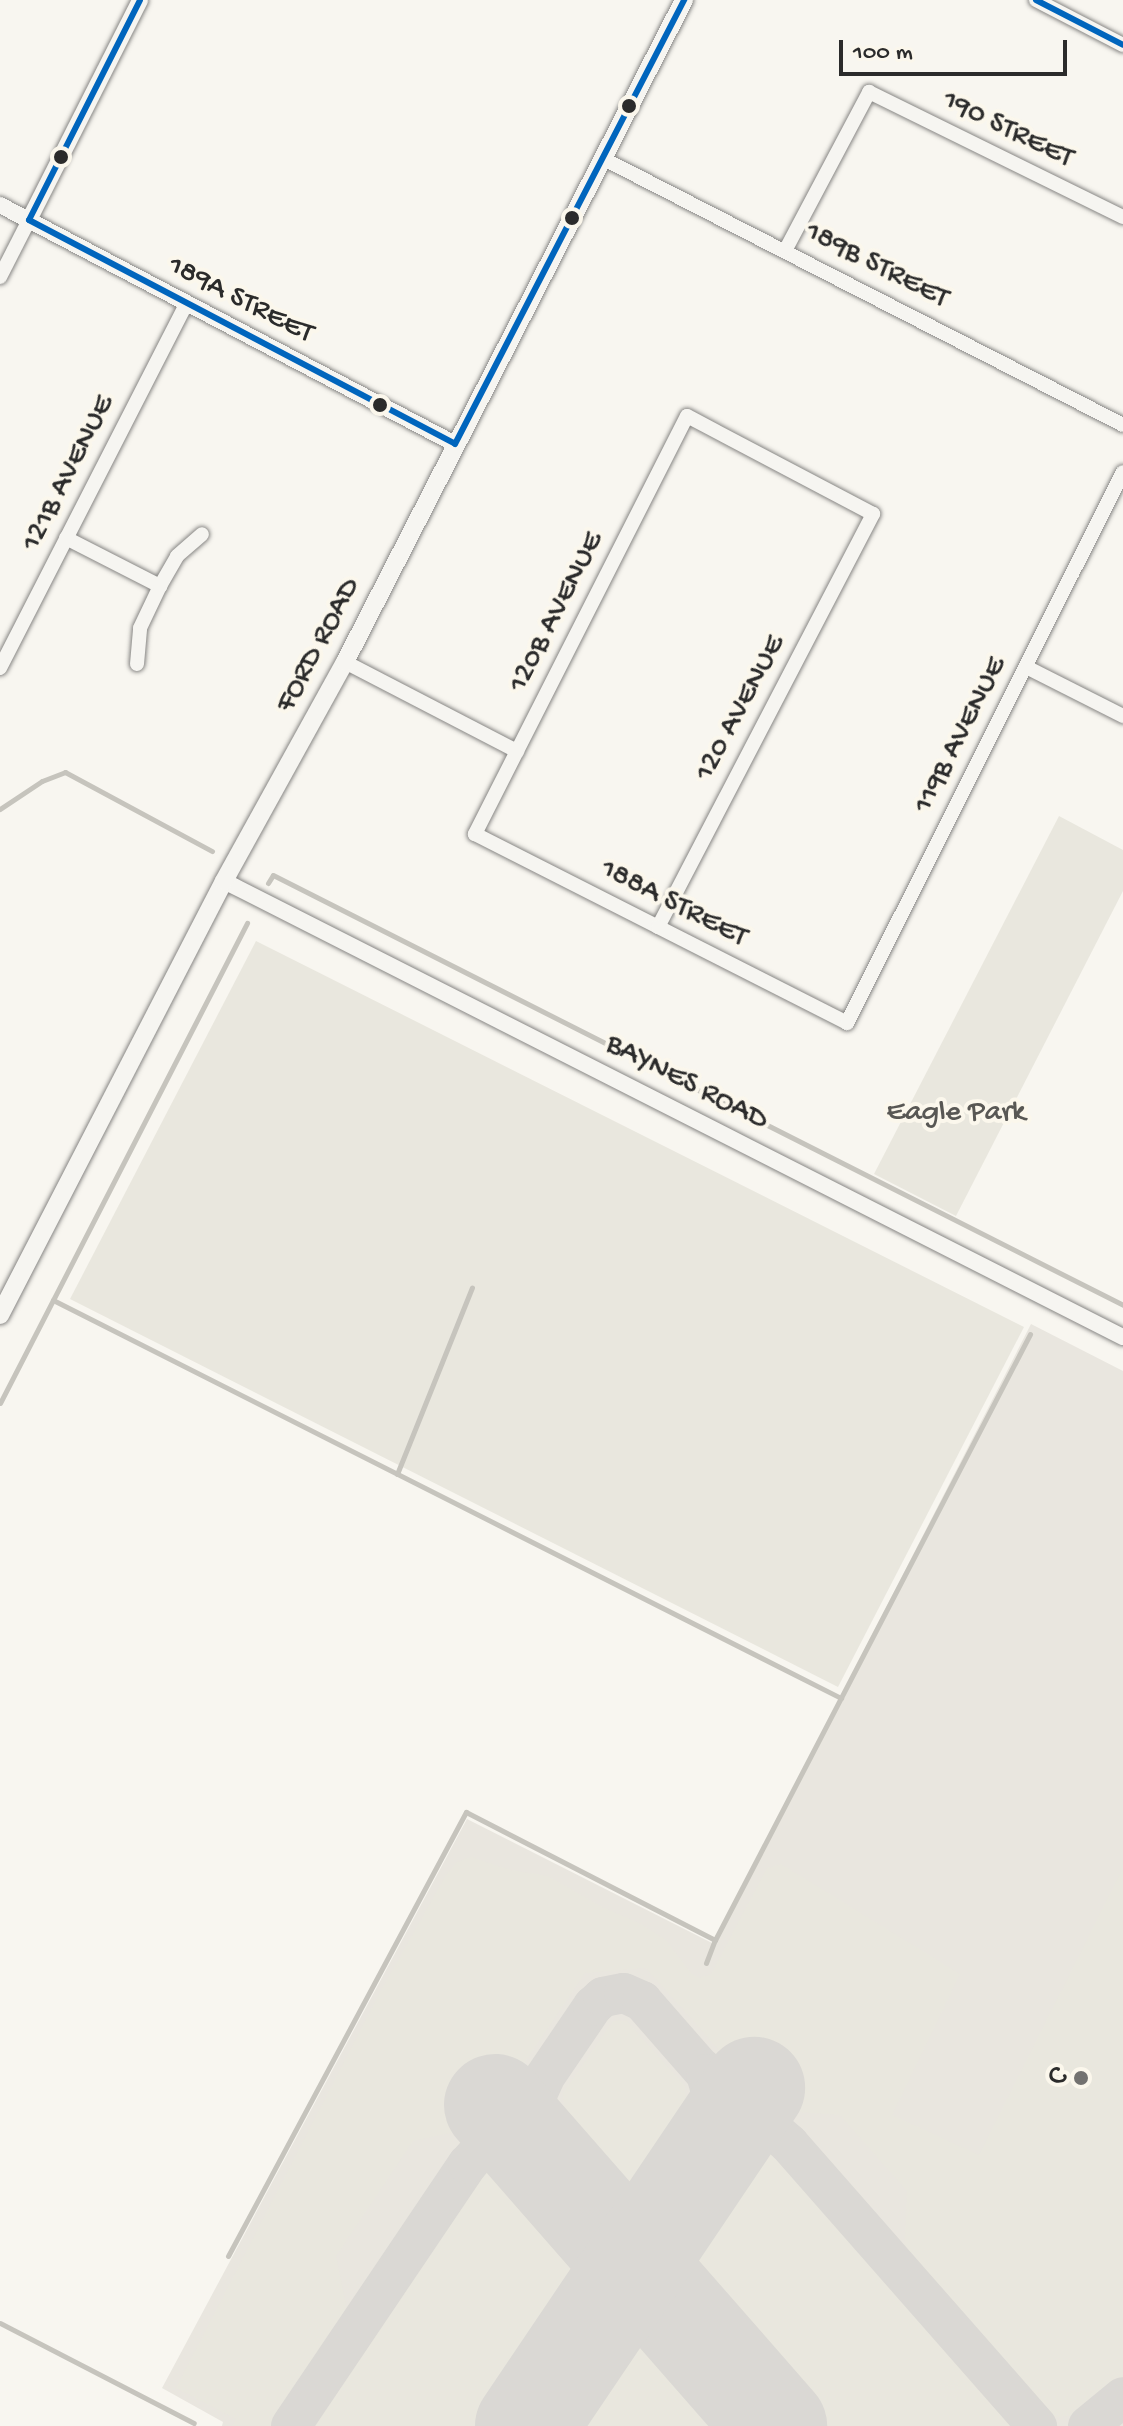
<!DOCTYPE html>
<html>
<head>
<meta charset="utf-8">
<style>
  body { margin:0 }
  #map { position:relative; width:1123px; height:2426px; overflow:hidden; background:#f8f6f0; font-family:"Gochi Hand",sans-serif }
  div>[style] { position:absolute }
  .built>* { inset:0; background:#e9e6df }
  .green>* { inset:0; background:#e9e7de }
  .stream>* { height:5px; margin:-2.5px; padding:0 2.5px; transform-origin:2.5px; border-radius:2.5px; background:#c6c4bd }
  .taxiway>* { height:40px; margin:-20px; padding:0 20px; transform-origin:20px; border-radius:20px; background:#dad8d4 }
  .runway>* { height:102px; margin:-51px; padding:0 51px; transform-origin:51px; border-radius:51px; background:#dad8d4 }
  .roads { filter:drop-shadow(0 0 2px #878684) drop-shadow(0 0 2px #878684) }
  .minor>* { height:14px; margin:-7px; padding:0 7px; transform-origin:7px; border-radius:7px; background:#f6f5f1 }
  .tertiary>* { height:16px; margin:-8px; padding:0 8px; transform-origin:8px; border-radius:8px; background:#f6f5f1 }
  .secondary>* { height:18px; margin:-9px; padding:0 9px; transform-origin:9px; border-radius:9px; background:#f6f5f1 }
  .bus-1>* { height:6px; margin:-3px; padding:0 3px; transform-origin:3px; border-radius:3px; background:#0065bd }
  .dots>* { width:22px; height:22px; translate:-50% -50%; box-sizing:border-box; border:4px solid #fbf7ec; border-radius:50% }
  span { translate:-50% -50%; white-space:nowrap; text-align:center; line-height:1.15; -webkit-text-stroke:8px #fbf7ec; paint-order:stroke }
  .street-label { font-size:30px; color:#2b2b2b }
  .park-label { font-size:30px; color:#585754 }
  .poi-label { font-size:30px; color:#2b2b2b }
  .right { translate:-100% -50%; text-align:right }
  .scale { position:absolute; left:839px; top:40px; width:228px; height:36px; box-sizing:border-box; border:4px solid #2b2b2b; border-top:0; padding-left:10px; font-size:24px; line-height:28px; white-space:nowrap; color:#2b2b2b; -webkit-text-stroke:6px #fbf7ec; paint-order:stroke }
</style>
</head>
<body>
<div id="map">
  <div class="built">
    <div style="clip-path:polygon(1031px 1324px,1123px 1371px,1123px 2426px,222px 2426px,223px 2422px,162px 2388px,467px 1819px,714px 1944px)"></div>
  </div>
  <div class="green">
    <div style="clip-path:polygon(1059px 816px,1123px 850px,1123px 891px,956px 1216px,874px 1174px)"></div>
    <div style="clip-path:polygon(256px 941px,1024px 1327px,838px 1687px,70px 1299px)"></div>
    <div style="clip-path:polygon(471px 1857px,511px 1870px,548px 1876px,604px 1908px,639px 1923px,666px 1940px,692px 1974px,700px 1978px,711px 1974px,767px 1868px,781px 1864px,960px 1974px,892px 2115px,979px 2155px,1123px 1868px,1123px 2382px,1097px 2407px,1070px 2416px,1043px 2418px,904px 2260px,907px 2191px,840px 2115px,772px 2110px,780px 2097px,735px 2068px,646px 1968px,585px 1973px,513px 2080px,470px 2116px,478px 2127px,413px 2141px,336px 2256px,349px 2321px,278px 2426px,232px 2426px,236px 2419px,176px 2388px,379px 1994px,446px 1875px,457px 1862px)"></div>
    <div style="clip-path:polygon(626px 2020px,685px 2086px,688px 2142px,632px 2223px,567px 2148px,563px 2093px,613px 2021px)"></div>
    <div style="clip-path:polygon(783px 2152px,1019px 2423px,1019px 2426px,812px 2426px,668px 2262px,744px 2154px)"></div>
    <div style="clip-path:polygon(516px 2169px,603px 2267px,496px 2426px,302px 2426px,474px 2172px)"></div>
    <div style="clip-path:polygon(637px 2307px,741px 2426px,557px 2426px)"></div>
  </div>
  <div class="stream">
    <div style="left:0;top:809px;width:50px;rotate:-33.7deg"></div>
    <div style="left:42px;top:781px;width:25px;rotate:-21deg"></div>
    <div style="left:65px;top:772px;width:167px;rotate:28.3deg"></div>
    <div style="left:268px;top:883px;width:9px;rotate:-58deg"></div>
    <div style="left:273px;top:875px;width:953px;rotate:26.83deg"></div>
    <div style="left:53px;top:1300px;width:883px;rotate:26.8deg"></div>
    <div style="left:0;top:1403px;width:540px;rotate:-62.77deg"></div>
    <div style="left:397px;top:1474px;width:201px;rotate:-68.1deg"></div>
    <div style="left:706px;top:1963px;width:25px;rotate:-69deg"></div>
    <div style="left:715px;top:1940px;width:683px;rotate:-62.53deg"></div>
    <div style="left:228px;top:2256px;width:504px;rotate:-61.81deg"></div>
    <div style="left:466px;top:1812px;width:280px;rotate:27.2deg"></div>
    <div style="left:0;top:2323px;width:218px;rotate:27.3deg"></div>
  </div>
  <div class="taxiway">
    <div style="left:704px;top:2070px;width:113px;rotate:41deg"></div>
    <div style="left:789px;top:2144px;width:376px;rotate:48.7deg"></div>
    <div style="left:544px;top:2079px;width:20px;rotate:114deg"></div>
    <div style="left:536px;top:2097px;width:27px;rotate:96deg"></div>
    <div style="left:533px;top:2124px;width:25px;rotate:78deg"></div>
    <div style="left:538px;top:2148px;width:21px;rotate:61deg"></div>
    <div style="left:291px;top:2426px;width:316px;rotate:-56deg"></div>
    <div style="left:468px;top:2164px;width:111px;rotate:-48.3deg"></div>
    <div style="left:542px;top:2081px;width:91px;rotate:-55.8deg"></div>
    <div style="left:593px;top:2006px;width:13px;rotate:-42deg"></div>
    <div style="left:603px;top:1997px;width:21px;rotate:-11deg"></div>
    <div style="left:624px;top:1993px;width:20px;rotate:24deg"></div>
    <div style="left:642px;top:2001px;width:97px;rotate:48.8deg"></div>
    <div style="left:706px;top:2074px;width:41px;rotate:74.2deg"></div>
    <div style="left:717px;top:2113px;width:26px;rotate:97deg"></div>
    <div style="left:714px;top:2139px;width:23px;rotate:113deg"></div>
    <div style="left:1088px;top:2426px;width:45px;rotate:-39.6deg"></div>
  </div>
  <div class="runway">
    <div style="left:495px;top:2105px;width:427px;rotate:48.8deg"></div>
    <div style="left:526px;top:2426px;width:408px;rotate:-56deg"></div>
  </div>
  <div class="roads">
    <div class="minor">
      <div style="left:1036px;top:0;width:98px;rotate:27.3deg"></div>
      <div style="left:602px;top:158px;width:585px;rotate:27.13deg"></div>
      <div style="left:786px;top:249px;width:178px;rotate:-62.1deg"></div>
      <div style="left:869px;top:92px;width:283px;rotate:26.2deg"></div>
      <div style="left:0;top:277px;width:64px;rotate:-63deg"></div>
      <div style="left:66px;top:538px;width:106px;rotate:27.1deg"></div>
      <div style="left:345px;top:662px;width:194px;rotate:27.4deg"></div>
      <div style="left:137px;top:664px;width:36px;rotate:-85deg"></div>
      <div style="left:140px;top:628px;width:47px;rotate:-64.5deg"></div>
      <div style="left:160px;top:586px;width:34px;rotate:-60deg"></div>
      <div style="left:177px;top:556px;width:33px;rotate:-41deg"></div>
      <div style="left:1026px;top:667px;width:109px;rotate:26.8deg"></div>
      <div style="left:0;top:668px;width:408px;rotate:-62.9deg"></div>
      <div style="left:658px;top:927px;width:466px;rotate:-62.5deg"></div>
      <div style="left:873px;top:514px;width:210px;rotate:-152.2deg"></div>
      <div style="left:687px;top:416px;width:469px;rotate:116.9deg"></div>
      <div style="left:475px;top:834px;width:205px;rotate:26.9deg"></div>
      <div style="left:658px;top:927px;width:212px;rotate:26.9deg"></div>
      <div style="left:847px;top:1023px;width:616px;rotate:-63.39deg"></div>
    </div>
    <div class="tertiary">
      <div style="left:0;top:205px;width:514px;rotate:27.71deg"></div>
      <div style="left:29px;top:220px;width:246px;rotate:-63.2deg"></div>
      <div style="left:224px;top:881px;width:1008px;rotate:26.9deg"></div>
    </div>
    <div class="secondary">
      <div style="left:0;top:1315px;width:488px;rotate:-62.7deg"></div>
      <div style="left:224px;top:881px;width:250px;rotate:-61.1deg"></div>
      <div style="left:345px;top:662px;width:744px;rotate:-62.88deg"></div>
    </div>
  </div>
  <div class="bus-1">
    <div style="left:1036px;top:0;width:98px;rotate:27.3deg"></div>
    <div style="left:29px;top:220px;width:481px;rotate:27.7deg"></div>
    <div style="left:29px;top:220px;width:246px;rotate:-63.2deg"></div>
    <div style="left:455px;top:444px;width:500px;rotate:-62.7deg"></div>
  </div>
  <div class="dots">
    <div style="left:629px;top:106px;background:#2b2b2b"></div>
    <div style="left:61px;top:157px;background:#2b2b2b"></div>
    <div style="left:572px;top:218px;background:#2b2b2b"></div>
    <div style="left:380px;top:405px;background:#2b2b2b"></div>
    <div style="left:1081px;top:2078px;background:#737270"></div>
  </div>
  <div class="street-label">
    <span style="left:1007px;top:131px;rotate:26deg">190 STREET</span>
    <span style="left:876px;top:267px;rotate:27deg">189B STREET</span>
    <span style="left:240px;top:301px;rotate:27deg">189A STREET</span>
    <span style="left:70px;top:474px;rotate:-63deg">121B AVENUE</span>
    <span style="left:558px;top:613px;rotate:-63deg">120B AVENUE</span>
    <span style="left:320px;top:646px;rotate:-62deg">FORD ROAD</span>
    <span style="left:742px;top:709px;rotate:-62deg">120 AVENUE</span>
    <span style="left:962px;top:736px;rotate:-63deg">119B AVENUE</span>
    <span style="left:673px;top:905px;rotate:27deg">188A STREET</span>
    <span style="left:686px;top:1084px;rotate:27deg">BAYNES ROAD</span>
  </div>
  <div class="park-label">
    <span style="left:956px;top:1114px">Eagle Park</span>
  </div>
  <div class="poi-label">
    <span class="right" style="left:1065px;top:2078px">C</span>
  </div>
  <div class="scale">100 m</div>
</div>
</body>
</html>
